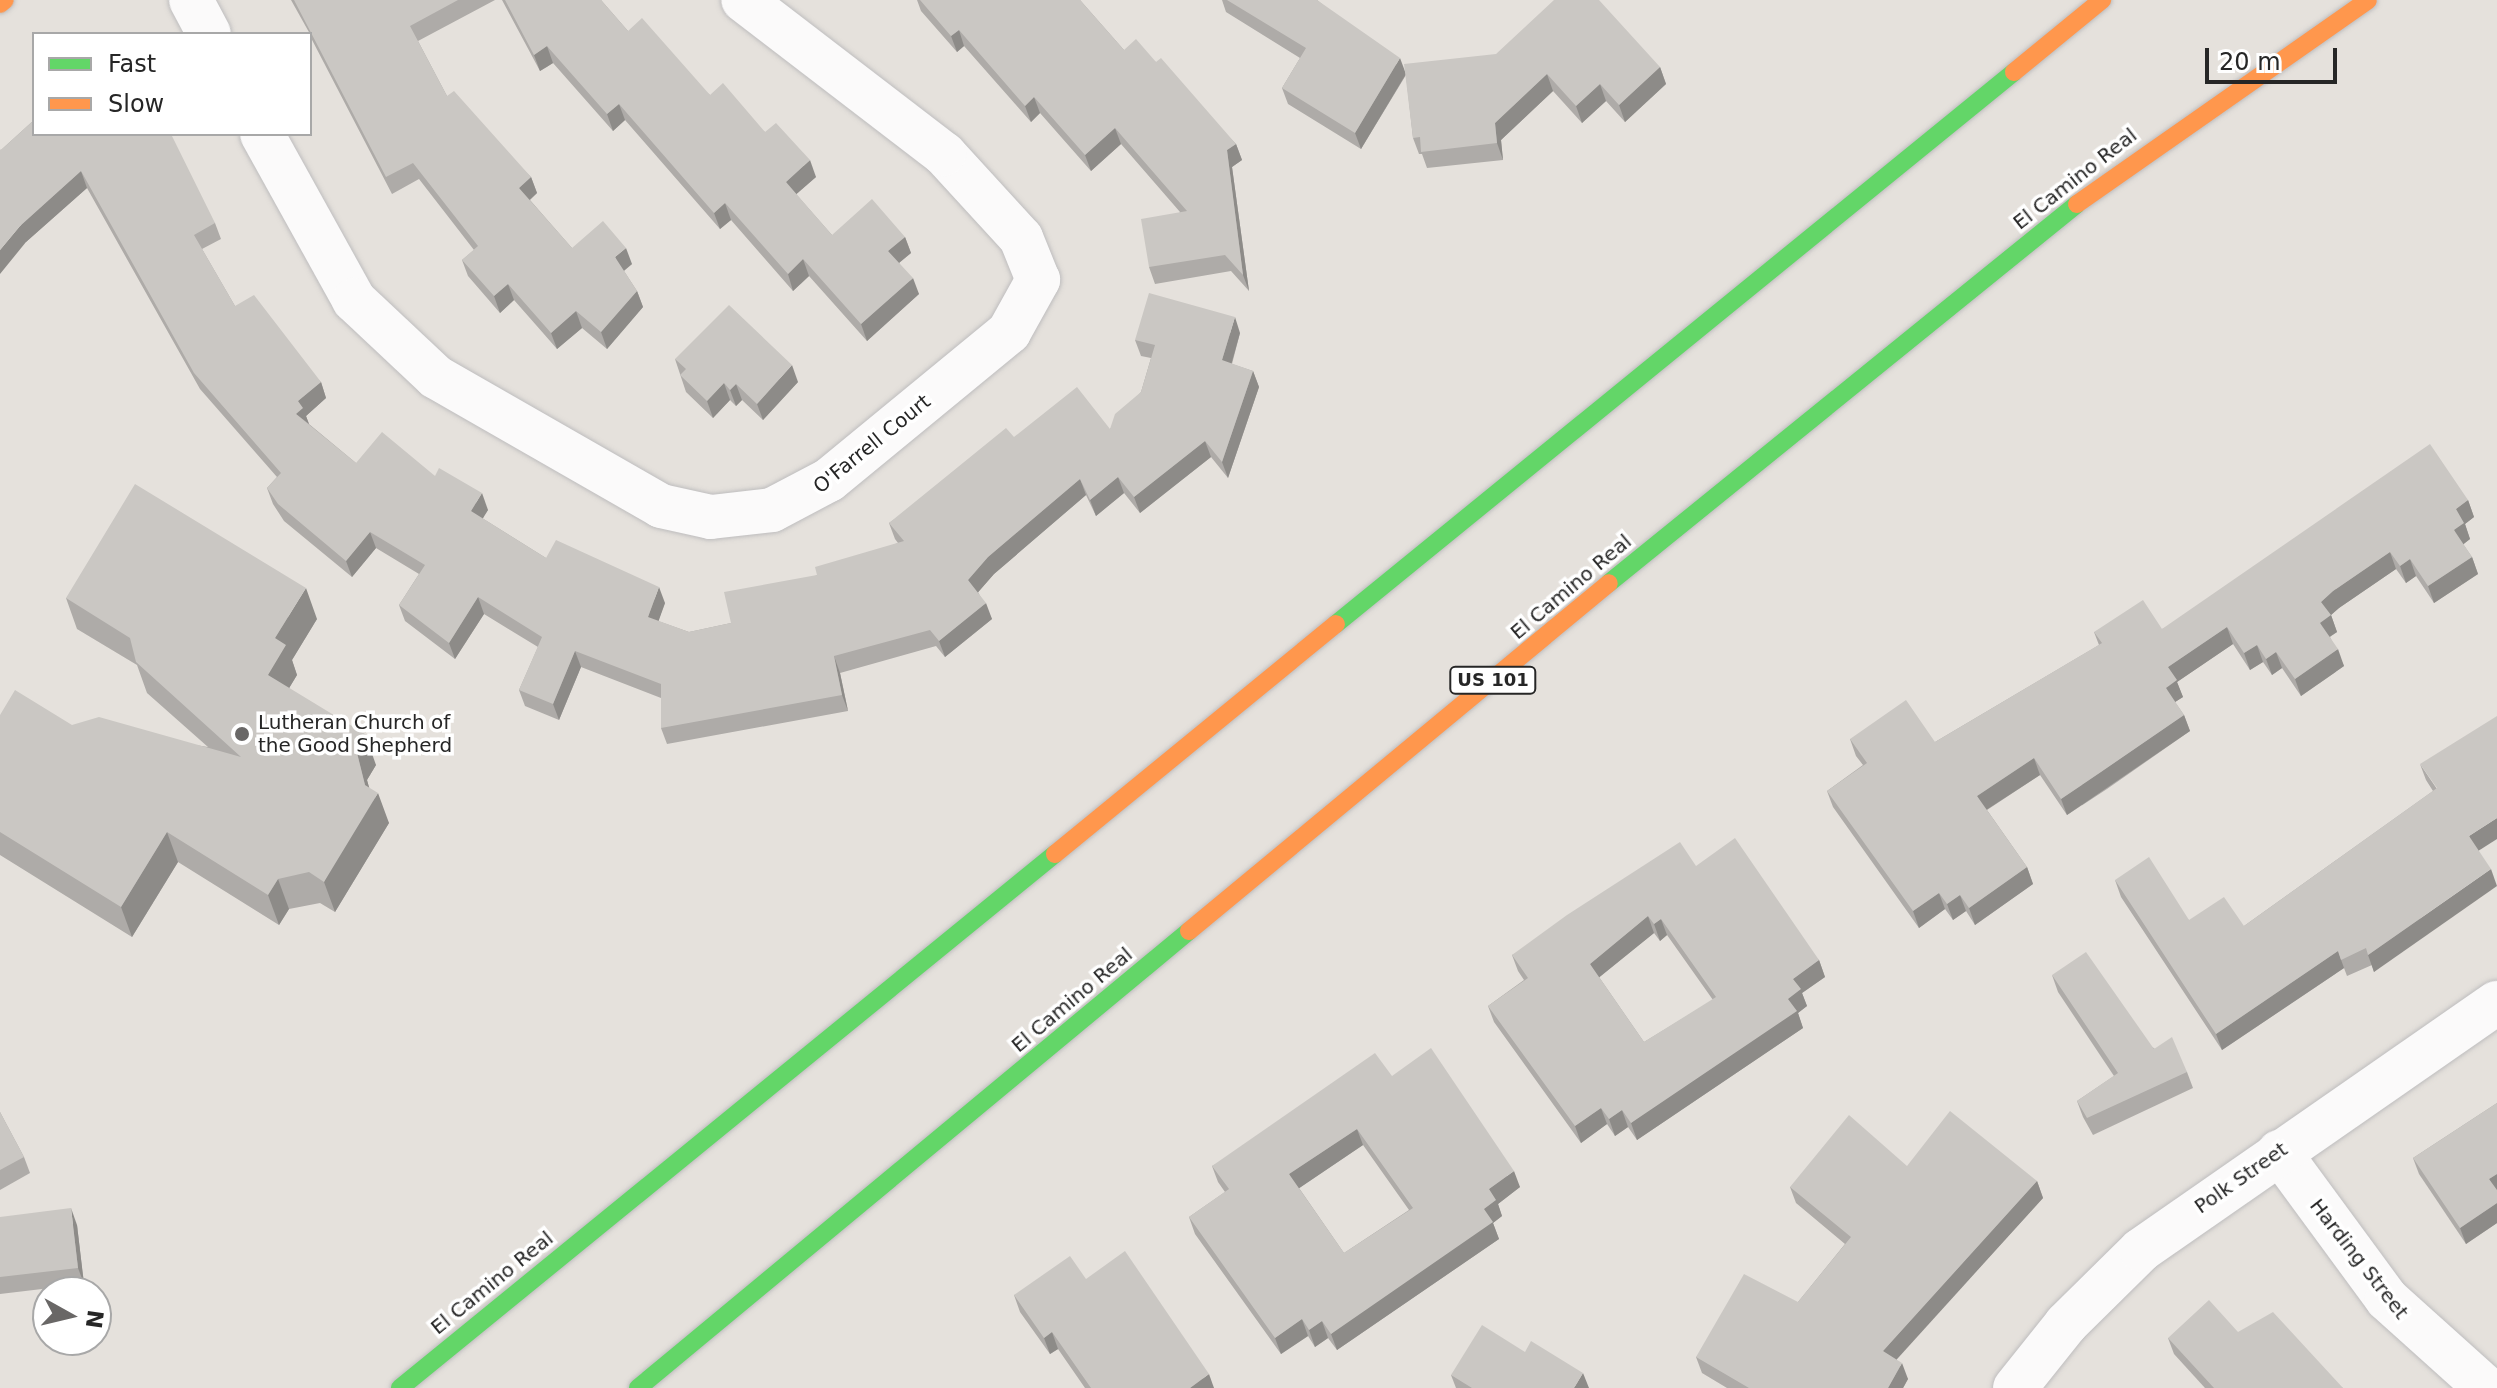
<!DOCTYPE html>
<html>
<head>
<meta charset="utf-8">
<style>
  body { margin:0 }
  #map { position:relative; width:2497px; height:1388px; overflow:hidden; background:#e5e1dc; font-family:"DejaVu Sans",sans-serif }
  div>[style] { position:absolute }
  .roads { filter:drop-shadow(0 0 2px #bebdbe) drop-shadow(0 0 2px #bebdbe) }
  .street>* { height:44px; margin:-22px; padding:0 22px; transform-origin:22px; border-radius:22px; background:#fbfafa }
  .fast>* { height:18px; margin:-9px; padding:0 9px; transform-origin:9px; border-radius:9px; background:#63d668 }
  .slow>* { height:18px; margin:-9px; padding:0 9px; transform-origin:9px; border-radius:9px; background:#ff974d }
  .wall>* { inset:0; background:#aeaba8 }
  .shaded-wall>* { inset:0; background:#8d8b88 }
  .building>* { inset:0; background:#cac7c3 }
  .dots>* { width:22px; height:22px; translate:-50% -50%; box-sizing:border-box; border:4px solid #fff; border-radius:50% }
  span { translate:-50% -50%; white-space:nowrap; text-align:center; line-height:1.15; -webkit-text-stroke:7px #fff; paint-order:stroke }
  .shield-label span { padding:2px 6px; background:#fff; border:2px solid; border-radius:6px; -webkit-text-stroke-width:0 }
  .shield-label { font-size:18px; color:#262626; font-weight:700 }
  .street-label { font-size:20px; color:#262626 }
  .poi-label { font-size:20px; color:#262626 }
  .left { translate:0 -50%; text-align:left }
  .legend { position:absolute; left:32px; top:32px; width:280px; height:104px; box-sizing:border-box; background:#fff; border:2px solid #a8a8a8; margin:0; padding:10px 14px; list-style:none; font-size:24px; color:#262626 }
  .legend li { display:flex; align-items:center; gap:16px; height:40px }
  .legend b { width:40px; border:2px solid #a8a8a8 }
  .north { position:absolute; left:32px; top:1276px; width:80px; height:80px; box-sizing:border-box; background:#fff; border:2px solid #a8a8a8; border-radius:50%; rotate:98deg; font-size:22px; font-weight:700; line-height:32px; text-align:center; color:#262626 }
  .north::after { content:''; display:block; margin:auto; width:28px; height:36px; background:#696766; clip-path:polygon(50% 0,100% 100%,50% 72%,0 100%) }
  .scale { position:absolute; left:2205px; top:48px; width:132px; height:36px; box-sizing:border-box; border:4px solid #262626; border-top:0; padding-left:10px; font-size:24px; line-height:28px; white-space:nowrap; color:#262626; -webkit-text-stroke:6px #fff; paint-order:stroke }
</style>
</head>
<body>
<div id="map">
  <div class="roads">
    <div class="street">
      <div style="left:191px;top:0;width:38px;rotate:62deg"></div>
      <div style="left:262px;top:134px;width:190px;rotate:61deg"></div>
      <div style="left:354px;top:300px;width:112px;rotate:43.2deg"></div>
      <div style="left:436px;top:377px;width:259px;rotate:29.8deg"></div>
      <div style="left:661px;top:506px;width:51px;rotate:12.4deg"></div>
      <div style="left:711px;top:517px;width:61px;rotate:-6.5deg"></div>
      <div style="left:772px;top:510px;width:64px;rotate:-27.8deg"></div>
      <div style="left:829px;top:480px;width:233px;rotate:-39.4deg"></div>
      <div style="left:1009px;top:332px;width:60px;rotate:-60.9deg"></div>
      <div style="left:1038px;top:280px;width:45px;rotate:-112deg"></div>
      <div style="left:1021px;top:238px;width:114px;rotate:-132.5deg"></div>
      <div style="left:944px;top:154px;width:253px;rotate:-142.5deg"></div>
      <div style="left:2279px;top:1152px;width:182px;rotate:53.7deg"></div>
      <div style="left:2387px;top:1299px;width:133px;rotate:42deg"></div>
      <div style="left:2015px;top:1388px;width:82px;rotate:-51.4deg"></div>
      <div style="left:2066px;top:1324px;width:105px;rotate:-44.6deg"></div>
      <div style="left:2141px;top:1250px;width:433px;rotate:-34.8deg"></div>
    </div>
    <div class="fast">
      <div style="left:1609px;top:583px;width:602px;rotate:-39deg"></div>
      <div style="left:1336px;top:624px;width:874px;rotate:-39.15deg"></div>
      <div style="left:400px;top:1388px;width:845px;rotate:-39.19deg"></div>
      <div style="left:638px;top:1388px;width:716px;rotate:-39.67deg"></div>
    </div>
    <div class="slow">
      <div style="left:0;top:4px;width:6px;rotate:-39deg"></div>
      <div style="left:2014px;top:72px;width:114px;rotate:-39.3deg"></div>
      <div style="left:2077px;top:204px;width:355px;rotate:-35deg"></div>
      <div style="left:1055px;top:854px;width:363px;rotate:-39.3deg"></div>
      <div style="left:1189px;top:931px;width:545px;rotate:-39.64deg"></div>
    </div>
  </div>
  <div class="wall">
    <div style="clip-path:polygon(291px 0,495px 0,418px 41px,447px 96px,531px 177px,537px 193px,530px 200px,572px 248px,632px 264px,624px 271px,637px 291px,643px 307px,607px 349px,582px 328px,557px 349px,514px 300px,500px 313px,468px 276px,462px 260px,474px 250px,419px 179px,392px 194px,310px 36px,310px 34px)"></div>
    <div style="clip-path:polygon(502px 0,601px 0,628px 31px,710px 95px,765px 132px,816px 177px,796px 194px,832px 235px,905px 237px,911px 253px,899px 263px,919px 294px,867px 341px,809px 276px,793px 291px,731px 220px,720px 229px,625px 120px,613px 131px,553px 63px,540px 71px)"></div>
    <div style="clip-path:polygon(917px 0,1080px 0,1124px 50px,1156px 62px,1236px 144px,1242px 160px,1232px 167px,1249px 291px,1231px 271px,1155px 284px,1149px 267px,1180px 212px,1121px 144px,1091px 171px,1040px 113px,1031px 122px,964px 46px,957px 52px,921px 11px)"></div>
    <div style="clip-path:polygon(1222px 0,1317px 0,1405px 72px,1660px 67px,1666px 84px,1625px 122px,1606px 101px,1582px 123px,1553px 91px,1501px 140px,1503px 160px,1427px 168px,1422px 154px,1419px 154px,1413px 138px,1406px 75px,1361px 149px,1288px 104px,1282px 88px,1300px 58px,1226px 12px)"></div>
    <div style="clip-path:polygon(34px 120px,215px 223px,221px 239px,202px 249px,235px 306px,321px 382px,326px 398px,306px 416px,309px 424px,356px 463px,435px 476px,488px 510px,482px 518px,546px 558px,665px 603px,658px 621px,689px 632px,731px 623px,817px 575px,898px 543px,895px 539px,889px 523px,1014px 437px,1110px 429px,1141px 392px,1151px 358px,1141px 356px,1135px 340px,1240px 333px,1232px 364px,1253px 371px,1259px 387px,1228px 478px,1211px 457px,1140px 513px,1124px 493px,1096px 516px,1086px 495px,994px 574px,978px 592px,992px 619px,945px 657px,936px 646px,840px 673px,848px 711px,667px 744px,661px 728px,661px 698px,581px 667px,559px 720px,525px 706px,519px 690px,538px 647px,484px 614px,455px 659px,405px 621px,399px 605px,419px 574px,376px 548px,352px 577px,284px 521px,273px 504px,267px 488px,277px 477px,200px 389px,87px 188px,26px 242px,1px 150px)"></div>
    <div style="clip-path:polygon(675px 359px,798px 382px,763px 420px,742px 400px,736px 406px,730px 400px,713px 418px,686px 392px)"></div>
    <div style="clip-path:polygon(2468px 500px,2474px 517px,2465px 524px,2470px 539px,2463px 544px,2472px 557px,2478px 574px,2434px 603px,2416px 576px,2406px 583px,2396px 569px,2339px 608px,2331px 615px,2337px 632px,2330px 637px,2344px 666px,2301px 696px,2282px 668px,2272px 675px,2263px 662px,2250px 670px,2233px 644px,2177px 682px,2183px 697px,2175px 702px,2184px 715px,2190px 731px,2107px 789px,2067px 815px,2040px 775px,1987px 810px,2027px 867px,2033px 884px,1975px 925px,1966px 911px,1953px 920px,1945px 909px,1919px 928px,1833px 807px,1827px 791px,1863px 765px,1856px 756px,1850px 739px,1935px 742px,2099px 645px,2094px 632px,2162px 629px)"></div>
    <div style="clip-path:polygon(66px 598px,317px 619px,292px 660px,297px 675px,289px 688px,376px 765px,367px 780px,369px 788px,389px 823px,335px 912px,320px 903px,289px 909px,279px 925px,178px 862px,132px 937px,0 855px,0 715px,208px 747px,147px 693px,137px 665px,77px 629px)"></div>
    <div style="clip-path:polygon(2420px 764px,2479px 851px,2374px 972px,2372px 965px,2347px 976px,2344px 968px,2222px 1050px,2121px 897px,2115px 880px,2189px 920px,2244px 926px,2433px 791px,2426px 780px)"></div>
    <div style="clip-path:polygon(evenodd,1696px 866px,1819px 960px,1825px 977px,1802px 993px,1807px 1006px,1798px 1013px,1803px 1028px,1637px 1140px,1628px 1127px,1615px 1136px,1607px 1124px,1581px 1143px,1494px 1022px,1488px 1006px,1524px 980px,1518px 971px,1512px 955px,1696px 866px,1654px 933px,1660px 941px,1667px 935px,1713px 1000px,1644px 1042px,1599px 977px,1654px 933px)"></div>
    <div style="clip-path:polygon(2052px 975px,2187px 1072px,2193px 1088px,2093px 1135px,2083px 1117px,2077px 1101px,2114px 1076px,2058px 992px)"></div>
    <div style="clip-path:polygon(evenodd,1392px 1076px,1520px 1187px,1498px 1204px,1502px 1216px,1493px 1223px,1499px 1239px,1337px 1350px,1328px 1338px,1315px 1347px,1308px 1336px,1281px 1354px,1195px 1234px,1189px 1217px,1225px 1192px,1218px 1182px,1212px 1166px,1392px 1076px,1363px 1145px,1409px 1210px,1344px 1253px,1299px 1188px,1363px 1145px)"></div>
    <div style="clip-path:polygon(2497px 1103px,2497px 1223px,2466px 1244px,2419px 1174px,2413px 1158px)"></div>
    <div style="clip-path:polygon(0 1112px,24px 1157px,30px 1173px,0 1190px)"></div>
    <div style="clip-path:polygon(1907px 1166px,2037px 1181px,2043px 1198px,1896px 1359px,1908px 1379px,1903px 1388px,1727px 1388px,1702px 1373px,1696px 1357px,1798px 1302px,1845px 1244px,1796px 1203px,1790px 1187px)"></div>
    <div style="clip-path:polygon(0 1217px,77px 1225px,84px 1284px,0 1294px)"></div>
    <div style="clip-path:polygon(1086px 1279px,1214px 1388px,1085px 1388px,1058px 1349px,1050px 1354px,1020px 1312px,1014px 1295px)"></div>
    <div style="clip-path:polygon(2238px 1332px,2343px 1388px,2205px 1388px,2174px 1354px,2168px 1338px)"></div>
    <div style="clip-path:polygon(1451px 1375px,1589px 1388px,1456px 1388px)"></div>
  </div>
  <div class="shaded-wall">
    <div style="clip-path:polygon(959px 30px,964px 46px,957px 52px,951px 36px)"></div>
    <div style="clip-path:polygon(547px 46px,553px 63px,540px 71px,534px 55px)"></div>
    <div style="clip-path:polygon(1400px 58px,1406px 74px,1361px 149px,1355px 133px)"></div>
    <div style="clip-path:polygon(1660px 67px,1666px 84px,1625px 122px,1619px 105px)"></div>
    <div style="clip-path:polygon(1547px 74px,1553px 91px,1501px 140px,1503px 160px,1497px 143px,1495px 123px)"></div>
    <div style="clip-path:polygon(1600px 84px,1606px 101px,1582px 123px,1576px 106px)"></div>
    <div style="clip-path:polygon(1034px 97px,1040px 113px,1031px 122px,1025px 106px)"></div>
    <div style="clip-path:polygon(619px 104px,625px 120px,613px 131px,607px 114px)"></div>
    <div style="clip-path:polygon(1115px 128px,1121px 144px,1091px 171px,1085px 155px)"></div>
    <div style="clip-path:polygon(1236px 144px,1242px 160px,1232px 167px,1249px 291px,1243px 275px,1227px 150px)"></div>
    <div style="clip-path:polygon(810px 160px,816px 177px,792px 198px,786px 182px)"></div>
    <div style="clip-path:polygon(81px 171px,87px 188px,26px 242px,0 274px,0 250px,20px 226px)"></div>
    <div style="clip-path:polygon(531px 177px,537px 193px,525px 204px,519px 188px)"></div>
    <div style="clip-path:polygon(725px 203px,731px 220px,720px 229px,714px 213px)"></div>
    <div style="clip-path:polygon(905px 237px,911px 253px,894px 267px,888px 251px)"></div>
    <div style="clip-path:polygon(626px 248px,632px 264px,621px 273px,615px 257px)"></div>
    <div style="clip-path:polygon(803px 259px,809px 276px,793px 291px,788px 274px)"></div>
    <div style="clip-path:polygon(913px 278px,919px 294px,867px 341px,861px 324px)"></div>
    <div style="clip-path:polygon(508px 284px,514px 300px,500px 313px,494px 296px)"></div>
    <div style="clip-path:polygon(637px 291px,643px 307px,607px 349px,601px 332px)"></div>
    <div style="clip-path:polygon(576px 311px,582px 328px,557px 349px,551px 333px)"></div>
    <div style="clip-path:polygon(1235px 317px,1240px 333px,1228px 376px,1222px 360px)"></div>
    <div style="clip-path:polygon(792px 365px,798px 382px,763px 420px,757px 404px)"></div>
    <div style="clip-path:polygon(1253px 371px,1259px 387px,1228px 478px,1222px 462px)"></div>
    <div style="clip-path:polygon(321px 382px,326px 398px,306px 416px,309px 424px,296px 414px,298px 401px)"></div>
    <div style="clip-path:polygon(724px 383px,730px 400px,713px 418px,707px 401px)"></div>
    <div style="clip-path:polygon(736px 384px,742px 400px,736px 406px,730px 390px)"></div>
    <div style="clip-path:polygon(1205px 441px,1211px 457px,1140px 513px,1134px 497px)"></div>
    <div style="clip-path:polygon(1118px 477px,1124px 493px,1096px 516px,1090px 500px)"></div>
    <div style="clip-path:polygon(1080px 479px,1086px 495px,994px 574px,974px 597px,968px 580px,988px 557px)"></div>
    <div style="clip-path:polygon(482px 493px,488px 510px,477px 528px,471px 511px)"></div>
    <div style="clip-path:polygon(2468px 500px,2474px 517px,2465px 524px,2470px 539px,2460px 547px,2454px 530px,2456px 509px)"></div>
    <div style="clip-path:polygon(370px 532px,376px 548px,352px 577px,346px 561px)"></div>
    <div style="clip-path:polygon(2390px 552px,2396px 569px,2339px 608px,2331px 615px,2337px 632px,2326px 639px,2320px 623px,2321px 602px,2333px 591px)"></div>
    <div style="clip-path:polygon(2472px 557px,2478px 574px,2434px 603px,2428px 586px)"></div>
    <div style="clip-path:polygon(2410px 559px,2416px 576px,2406px 583px,2400px 566px)"></div>
    <div style="clip-path:polygon(659px 587px,665px 603px,654px 634px,648px 617px)"></div>
    <div style="clip-path:polygon(306px 588px,317px 619px,292px 660px,297px 675px,279px 705px,268px 675px,275px 638px)"></div>
    <div style="clip-path:polygon(478px 597px,484px 614px,455px 659px,449px 643px)"></div>
    <div style="clip-path:polygon(986px 603px,992px 619px,945px 657px,939px 641px)"></div>
    <div style="clip-path:polygon(2227px 627px,2233px 644px,2177px 682px,2183px 697px,2172px 704px,2166px 688px,2168px 667px)"></div>
    <div style="clip-path:polygon(2257px 645px,2263px 662px,2250px 670px,2244px 653px)"></div>
    <div style="clip-path:polygon(2338px 649px,2344px 666px,2301px 696px,2295px 679px)"></div>
    <div style="clip-path:polygon(575px 651px,581px 667px,559px 720px,553px 704px)"></div>
    <div style="clip-path:polygon(2276px 652px,2282px 668px,2272px 675px,2266px 659px)"></div>
    <div style="clip-path:polygon(834px 656px,840px 673px,848px 711px,842px 695px)"></div>
    <div style="clip-path:polygon(2184px 715px,2190px 731px,2067px 815px,2061px 799px)"></div>
    <div style="clip-path:polygon(365px 734px,376px 765px,367px 780px,373px 801px,378px 793px,389px 823px,335px 912px,324px 882px,365px 785px,356px 749px)"></div>
    <div style="clip-path:polygon(2034px 758px,2040px 775px,1983px 812px,1977px 796px)"></div>
    <div style="clip-path:polygon(2497px 818px,2497px 839px,2475px 853px,2469px 836px)"></div>
    <div style="clip-path:polygon(167px 832px,178px 862px,132px 937px,121px 907px)"></div>
    <div style="clip-path:polygon(2027px 867px,2033px 884px,1975px 925px,1969px 908px)"></div>
    <div style="clip-path:polygon(2491px 869px,2497px 886px,2374px 972px,2368px 955px)"></div>
    <div style="clip-path:polygon(278px 879px,289px 909px,279px 925px,268px 895px)"></div>
    <div style="clip-path:polygon(1939px 893px,1945px 909px,1919px 928px,1913px 911px)"></div>
    <div style="clip-path:polygon(1960px 895px,1966px 911px,1953px 920px,1947px 904px)"></div>
    <div style="clip-path:polygon(1648px 916px,1654px 933px,1596px 980px,1590px 964px)"></div>
    <div style="clip-path:polygon(1661px 919px,1667px 935px,1660px 941px,1654px 924px)"></div>
    <div style="clip-path:polygon(2338px 951px,2344px 968px,2222px 1050px,2216px 1034px)"></div>
    <div style="clip-path:polygon(1819px 960px,1825px 977px,1802px 993px,1807px 1006px,1798px 1013px,1803px 1028px,1637px 1140px,1631px 1123px,1788px 999px,1793px 979px)"></div>
    <div style="clip-path:polygon(1601px 1108px,1607px 1124px,1581px 1143px,1575px 1126px)"></div>
    <div style="clip-path:polygon(1622px 1110px,1628px 1127px,1615px 1136px,1609px 1119px)"></div>
    <div style="clip-path:polygon(1357px 1129px,1363px 1145px,1295px 1191px,1289px 1174px)"></div>
    <div style="clip-path:polygon(1514px 1171px,1520px 1187px,1498px 1204px,1502px 1216px,1493px 1223px,1499px 1239px,1337px 1350px,1331px 1334px,1484px 1209px,1489px 1189px)"></div>
    <div style="clip-path:polygon(2497px 1174px,2497px 1194px,2489px 1179px)"></div>
    <div style="clip-path:polygon(2037px 1181px,2043px 1198px,1889px 1368px,1883px 1351px)"></div>
    <div style="clip-path:polygon(2497px 1203px,2497px 1223px,2466px 1244px,2460px 1228px)"></div>
    <div style="clip-path:polygon(71px 1208px,77px 1225px,84px 1284px,78px 1268px)"></div>
    <div style="clip-path:polygon(1302px 1319px,1308px 1336px,1281px 1354px,1275px 1338px)"></div>
    <div style="clip-path:polygon(1322px 1321px,1328px 1338px,1315px 1347px,1309px 1330px)"></div>
    <div style="clip-path:polygon(1052px 1332px,1058px 1349px,1050px 1354px,1044px 1338px)"></div>
    <div style="clip-path:polygon(1902px 1363px,1908px 1379px,1903px 1388px,1888px 1388px)"></div>
    <div style="clip-path:polygon(1583px 1373px,1589px 1388px,1574px 1388px)"></div>
    <div style="clip-path:polygon(1209px 1374px,1214px 1388px,1190px 1388px)"></div>
  </div>
  <div class="building">
    <div style="clip-path:polygon(294px 0,458px 0,410px 26px,447px 96px,454px 91px,531px 177px,519px 188px,572px 248px,603px 221px,626px 248px,615px 257px,637px 291px,601px 332px,576px 311px,551px 333px,508px 284px,494px 296px,462px 260px,478px 246px,413px 163px,386px 177px)"></div>
    <div style="clip-path:polygon(505px 0,601px 0,628px 31px,642px 18px,710px 95px,723px 83px,765px 132px,776px 123px,810px 160px,786px 182px,832px 235px,872px 199px,905px 237px,888px 251px,913px 278px,861px 324px,803px 259px,788px 274px,725px 203px,714px 213px,619px 104px,607px 114px,547px 46px,534px 55px)"></div>
    <div style="clip-path:polygon(920px 0,1080px 0,1124px 50px,1136px 39px,1156px 62px,1161px 58px,1236px 144px,1227px 150px,1243px 275px,1225px 255px,1149px 267px,1141px 219px,1187px 211px,1115px 128px,1085px 155px,1034px 97px,1025px 106px,959px 30px,951px 36px)"></div>
    <div style="clip-path:polygon(1227px 0,1317px 0,1400px 58px,1355px 133px,1282px 88px,1306px 48px)"></div>
    <div style="clip-path:polygon(1554px 0,1599px 0,1660px 67px,1619px 105px,1600px 84px,1576px 106px,1547px 74px,1495px 123px,1497px 143px,1421px 152px,1420px 137px,1413px 138px,1404px 64px,1496px 54px)"></div>
    <div style="clip-path:polygon(34px 120px,34px 134px,171px 134px,215px 223px,194px 235px,235px 306px,254px 295px,321px 382px,298px 401px,303px 408px,296px 414px,356px 463px,382px 432px,435px 476px,439px 468px,482px 493px,471px 511px,546px 558px,556px 540px,659px 587px,648px 617px,689px 632px,731px 623px,724px 592px,817px 575px,815px 567px,904px 541px,889px 523px,1006px 428px,1014px 437px,1077px 387px,1110px 429px,1115px 414px,1141px 392px,1155px 345px,1135px 340px,1149px 293px,1235px 317px,1222px 360px,1253px 371px,1222px 462px,1205px 441px,1134px 497px,1118px 477px,1090px 500px,1080px 479px,988px 557px,968px 580px,986px 603px,939px 641px,930px 630px,834px 656px,842px 695px,661px 728px,661px 684px,575px 651px,553px 704px,519px 690px,542px 637px,478px 597px,449px 643px,399px 605px,425px 565px,370px 532px,346px 561px,278px 504px,267px 488px,281px 473px,194px 373px,81px 171px,20px 226px,0 250px,0 149px,1px 150px)"></div>
    <div style="clip-path:polygon(729px 305px,792px 365px,757px 404px,736px 384px,730px 390px,724px 383px,707px 401px,680px 375px,686px 369px,675px 359px)"></div>
    <div style="clip-path:polygon(2430px 444px,2468px 500px,2456px 509px,2464px 523px,2454px 530px,2472px 557px,2428px 586px,2410px 559px,2400px 566px,2390px 552px,2333px 591px,2321px 602px,2331px 615px,2320px 623px,2338px 649px,2295px 679px,2276px 652px,2266px 659px,2257px 645px,2244px 653px,2227px 627px,2168px 667px,2177px 680px,2166px 688px,2184px 715px,2101px 772px,2061px 799px,2034px 758px,1977px 796px,2027px 867px,1969px 908px,1960px 895px,1947px 904px,1939px 893px,1913px 911px,1827px 791px,1867px 763px,1850px 739px,1906px 700px,1935px 742px,2102px 643px,2094px 632px,2143px 600px,2162px 629px)"></div>
    <div style="clip-path:polygon(135px 484px,306px 588px,275px 638px,286px 645px,268px 675px,365px 734px,356px 749px,365px 785px,378px 793px,324px 882px,309px 872px,278px 879px,268px 895px,167px 832px,121px 907px,0 832px,0 715px,15px 690px,72px 725px,99px 717px,241px 757px,136px 662px,130px 638px,66px 598px)"></div>
    <div style="clip-path:polygon(2497px 716px,2497px 818px,2469px 836px,2491px 869px,2368px 955px,2366px 948px,2341px 960px,2338px 951px,2216px 1034px,2115px 880px,2149px 857px,2189px 920px,2224px 897px,2244px 926px,2437px 788px,2420px 764px)"></div>
    <div style="clip-path:polygon(evenodd,1735px 838px,1819px 960px,1793px 979px,1801px 989px,1788px 999px,1797px 1011px,1631px 1123px,1622px 1110px,1609px 1119px,1601px 1108px,1575px 1126px,1488px 1006px,1528px 978px,1512px 955px,1567px 915px,1680px 842px,1696px 866px,1735px 838px,1648px 916px,1654px 924px,1661px 919px,1716px 997px,1644px 1042px,1590px 964px,1648px 916px)"></div>
    <div style="clip-path:polygon(2086px 952px,2154px 1049px,2172px 1037px,2187px 1072px,2087px 1118px,2077px 1101px,2118px 1073px,2052px 975px)"></div>
    <div style="clip-path:polygon(evenodd,1431px 1048px,1514px 1171px,1489px 1189px,1496px 1200px,1484px 1209px,1493px 1222px,1331px 1334px,1322px 1321px,1309px 1330px,1302px 1319px,1275px 1338px,1189px 1217px,1229px 1189px,1212px 1166px,1375px 1053px,1392px 1076px,1431px 1048px,1357px 1129px,1413px 1208px,1344px 1253px,1289px 1174px,1357px 1129px)"></div>
    <div style="clip-path:polygon(2497px 1103px,2497px 1174px,2489px 1179px,2497px 1190px,2497px 1203px,2460px 1228px,2413px 1158px)"></div>
    <div style="clip-path:polygon(1950px 1111px,2037px 1181px,1883px 1351px,1902px 1363px,1888px 1388px,1749px 1388px,1696px 1357px,1744px 1274px,1798px 1302px,1851px 1237px,1790px 1187px,1849px 1115px,1907px 1166px)"></div>
    <div style="clip-path:polygon(0 1112px,24px 1157px,0 1170px)"></div>
    <div style="clip-path:polygon(71px 1208px,78px 1268px,0 1277px,0 1217px)"></div>
    <div style="clip-path:polygon(1125px 1251px,1209px 1374px,1190px 1388px,1091px 1388px,1052px 1332px,1044px 1338px,1014px 1295px,1070px 1256px,1086px 1279px)"></div>
    <div style="clip-path:polygon(2209px 1300px,2238px 1332px,2273px 1312px,2343px 1388px,2214px 1388px,2168px 1338px)"></div>
    <div style="clip-path:polygon(1482px 1325px,1525px 1352px,1531px 1341px,1583px 1373px,1574px 1388px,1472px 1388px,1451px 1375px)"></div>
  </div>
  <div class="dots">
    <div style="left:242px;top:734px;background:#696766"></div>
  </div>
  <div class="shield-label">
    <span style="left:1493px;top:680px">US 101</span>
  </div>
  <div class="street-label">
    <span style="left:2075px;top:179px;rotate:-38deg">El Camino Real</span>
    <span style="left:872px;top:444px;rotate:-39deg">O'Farrell Court</span>
    <span style="left:1571px;top:587px;rotate:-40deg">El Camino Real</span>
    <span style="left:1072px;top:1000px;rotate:-40deg">El Camino Real</span>
    <span style="left:2241px;top:1178px;rotate:-35deg">Polk Street</span>
    <span style="left:2359px;top:1259px;rotate:52deg">Harding Street</span>
    <span style="left:492px;top:1283px;rotate:-39deg">El Camino Real</span>
  </div>
  <div class="poi-label">
    <span class="left" style="left:258px;top:734px">Lutheran Church of<br>the Good Shepherd</span>
  </div>
  <ul class="legend">
  <li><b style="height:10px;background:#63d668"></b>Fast</li>
  <li><b style="height:10px;background:#ff974d"></b>Slow</li>
  </ul>
  <div class="north">N</div>
  <div class="scale">20 m</div>
</div>
</body>
</html>
